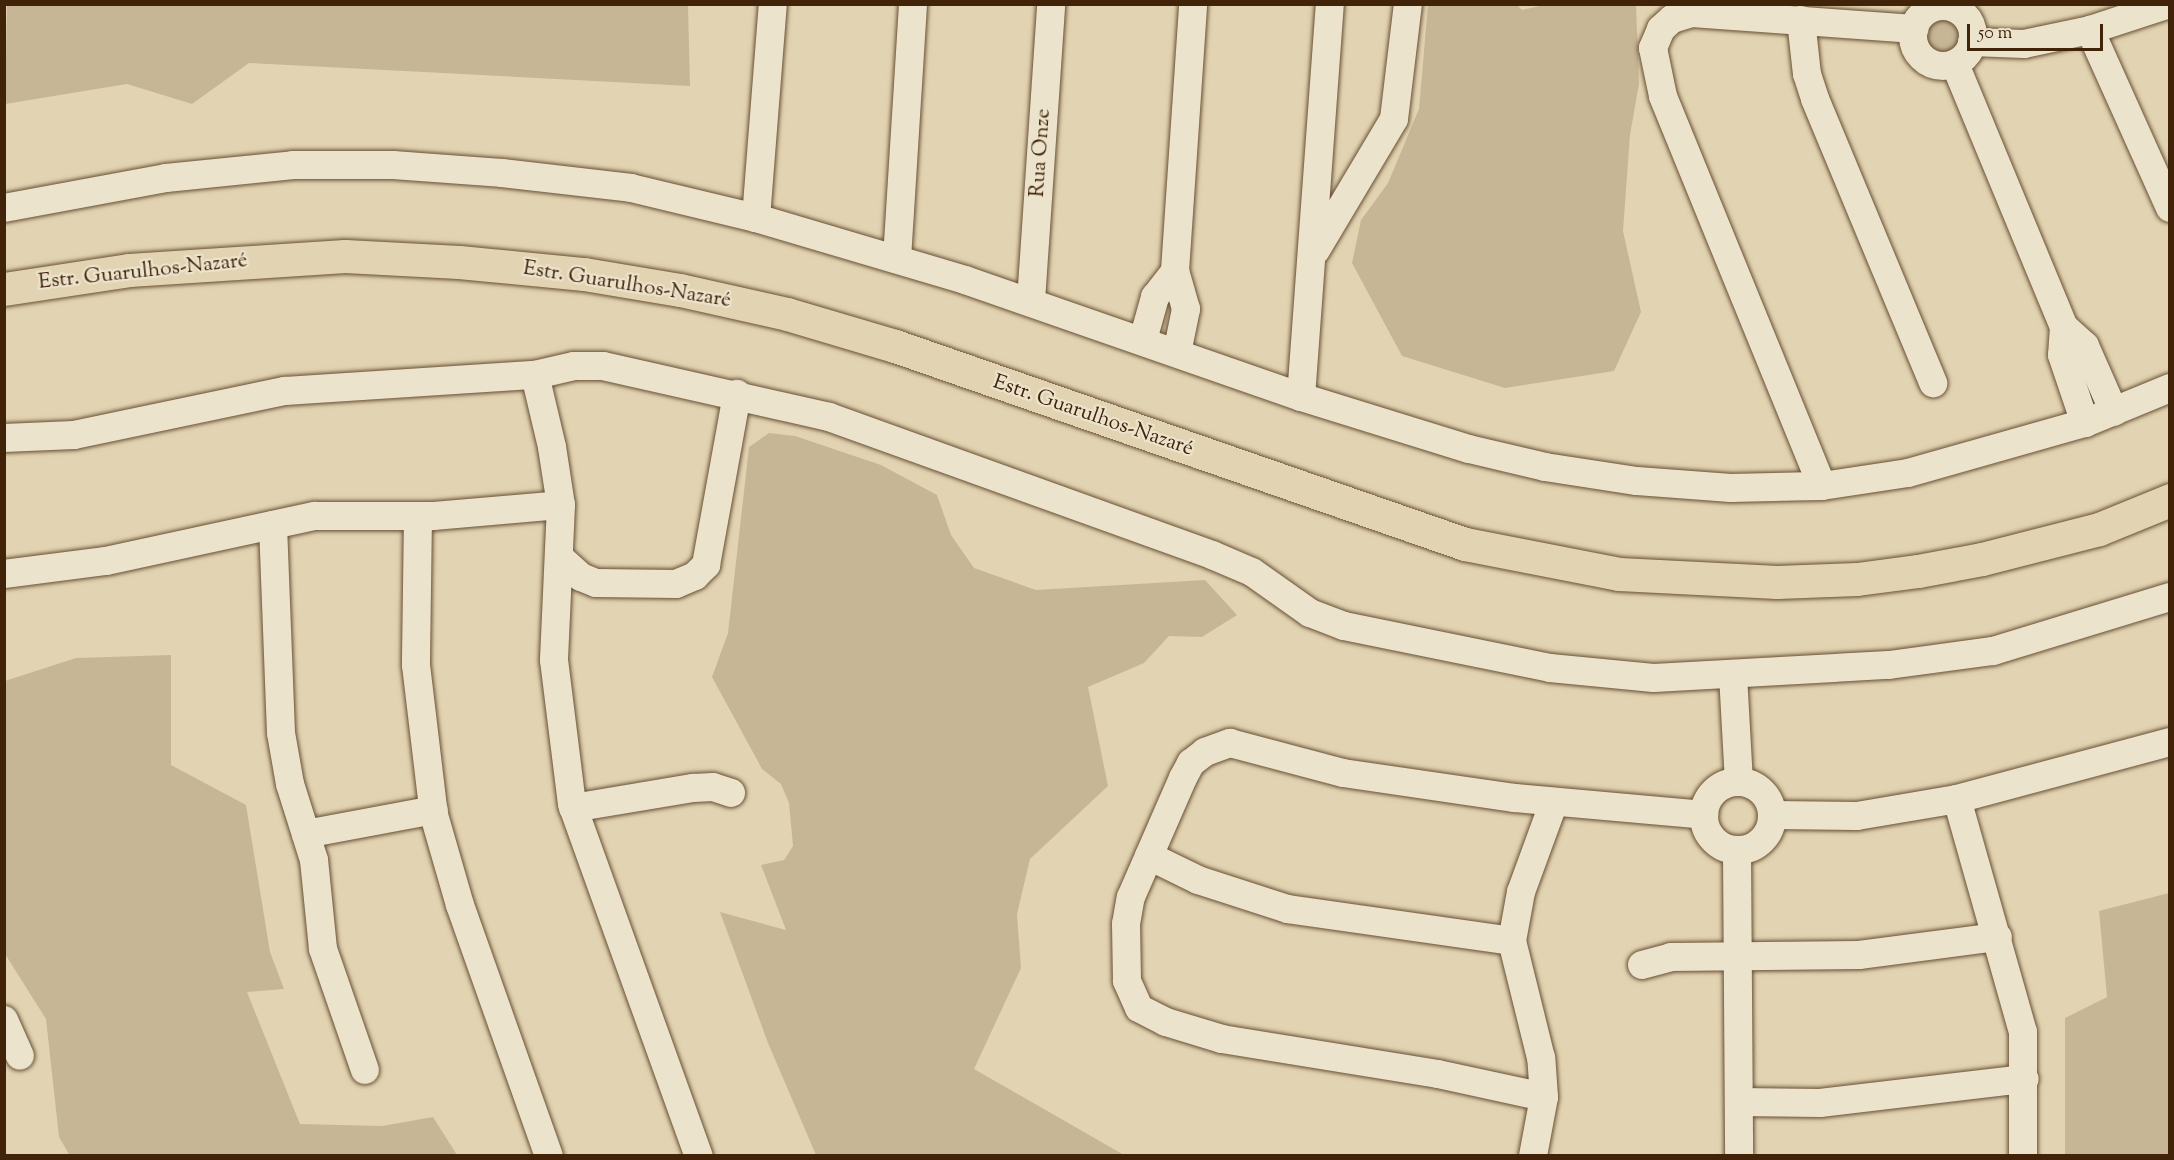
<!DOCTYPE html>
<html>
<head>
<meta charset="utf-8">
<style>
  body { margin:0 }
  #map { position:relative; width:2174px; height:1160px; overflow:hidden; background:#e2d4b2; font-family:"Sorts Mill Goudy",serif }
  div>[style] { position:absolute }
  .green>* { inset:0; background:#c6b695 }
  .round { border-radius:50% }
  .roads { filter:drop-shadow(0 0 2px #684f33) drop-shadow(0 0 2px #684f33) }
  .minor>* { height:28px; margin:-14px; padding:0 14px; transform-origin:14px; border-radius:14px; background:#ece3cd }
  .minor>.ring { margin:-14px; padding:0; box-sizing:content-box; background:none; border:28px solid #ece3cd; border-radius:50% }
  .major>* { height:33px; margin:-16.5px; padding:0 16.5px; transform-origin:16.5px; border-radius:16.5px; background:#e2d4b2 }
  span { translate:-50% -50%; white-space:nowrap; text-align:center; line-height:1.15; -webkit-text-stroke:4.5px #ece3cd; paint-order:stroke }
  .street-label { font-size:21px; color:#402309 }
  .frame { position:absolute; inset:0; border:6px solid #402309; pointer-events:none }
  .scale { position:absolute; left:1967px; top:24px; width:136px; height:27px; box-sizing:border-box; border:3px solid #402309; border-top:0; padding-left:8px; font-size:18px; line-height:21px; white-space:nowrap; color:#402309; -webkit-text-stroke:4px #ece3cd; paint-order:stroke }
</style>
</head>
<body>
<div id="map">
  <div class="green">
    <div style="clip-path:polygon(7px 4px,688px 5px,690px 86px,249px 63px,192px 104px,127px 84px,5px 104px)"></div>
    <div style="clip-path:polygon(1549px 4px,1636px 5px,1639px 84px,1630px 135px,1623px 231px,1641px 312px,1614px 371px,1505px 388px,1402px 356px,1352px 263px,1361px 220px,1388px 183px,1419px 109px,1428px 5px,1517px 5px,1522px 10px)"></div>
    <div class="round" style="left:1927px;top:18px;width:36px;height:36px"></div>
    <div style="clip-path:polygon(769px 433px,795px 436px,881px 465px,937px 495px,951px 535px,974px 568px,1036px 590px,1205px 580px,1237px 615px,1202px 637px,1169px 636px,1144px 663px,1088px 687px,1108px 786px,1030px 859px,1017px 914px,1021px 968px,974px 1069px,1124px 1155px,816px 1155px,768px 1043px,720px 912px,786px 930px,761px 865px,784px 860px,793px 846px,789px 803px,781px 784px,762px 769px,712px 677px,728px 633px,749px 447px)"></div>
    <div style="clip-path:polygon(171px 655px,171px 765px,246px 805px,270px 952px,284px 989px,247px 992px,300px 1124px,382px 1126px,433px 1117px,457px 1155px,70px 1156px,59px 1137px,46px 1019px,5px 954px,5px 681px,76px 658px)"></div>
    <div style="clip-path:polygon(2169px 893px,2169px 1155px,2065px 1155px,2065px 1018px,2107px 997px,2099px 911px)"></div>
  </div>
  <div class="roads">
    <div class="minor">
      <div class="ring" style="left:1913px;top:6px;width:32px;height:32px"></div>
      <div style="left:1801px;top:20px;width:54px;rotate:83.7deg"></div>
      <div style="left:1807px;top:74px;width:26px;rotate:72deg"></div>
      <div style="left:1815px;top:99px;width:308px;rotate:67.4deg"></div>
      <div style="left:2090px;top:30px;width:195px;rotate:65.8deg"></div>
      <div style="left:1972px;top:42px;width:52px;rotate:2.2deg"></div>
      <div style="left:2024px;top:44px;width:67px;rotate:-12deg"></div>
      <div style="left:2090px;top:30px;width:83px;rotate:-18.2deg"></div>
      <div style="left:1955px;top:64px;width:285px;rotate:67.5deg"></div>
      <div style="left:2064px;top:327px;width:28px;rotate:42deg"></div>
      <div style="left:2085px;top:346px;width:72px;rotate:66.3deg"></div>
      <div style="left:4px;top:208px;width:165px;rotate:-10.5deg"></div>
      <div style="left:166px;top:178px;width:128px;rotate:-5.8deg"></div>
      <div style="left:293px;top:165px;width:100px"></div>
      <div style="left:393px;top:165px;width:109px;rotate:4.2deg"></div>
      <div style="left:502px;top:173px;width:130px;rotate:6.6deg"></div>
      <div style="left:631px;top:188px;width:129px;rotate:13.5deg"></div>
      <div style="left:756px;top:218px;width:218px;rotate:16.5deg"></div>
      <div style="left:965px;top:280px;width:356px;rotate:19.2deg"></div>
      <div style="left:1301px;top:397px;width:176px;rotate:17.2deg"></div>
      <div style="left:1469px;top:449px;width:78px;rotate:13.3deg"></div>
      <div style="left:1545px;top:467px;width:93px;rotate:8.7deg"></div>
      <div style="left:1637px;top:481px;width:94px;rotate:4.3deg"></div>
      <div style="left:1731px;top:488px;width:91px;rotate:-1.3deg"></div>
      <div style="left:1822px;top:486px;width:87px;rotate:-8.6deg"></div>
      <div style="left:1908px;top:473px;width:184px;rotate:-15.8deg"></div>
      <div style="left:2085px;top:423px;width:92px;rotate:-22.4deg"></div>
      <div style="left:756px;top:218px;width:215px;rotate:-85.5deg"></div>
      <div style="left:1316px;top:250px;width:152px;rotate:-59.2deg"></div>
      <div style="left:1394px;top:119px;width:116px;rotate:-83.1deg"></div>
      <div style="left:897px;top:259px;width:256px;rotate:-86.4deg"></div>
      <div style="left:1031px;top:301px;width:298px;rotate:-86.1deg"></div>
      <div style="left:2064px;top:327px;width:28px;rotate:94deg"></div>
      <div style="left:2062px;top:355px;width:72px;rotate:71.3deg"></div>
      <div style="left:1143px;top:340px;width:45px;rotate:-74.4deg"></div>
      <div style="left:1155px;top:297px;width:33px;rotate:-52deg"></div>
      <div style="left:1177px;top:353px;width:45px;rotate:-78.4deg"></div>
      <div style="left:1186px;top:309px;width:40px;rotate:-106deg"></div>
      <div style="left:1175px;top:271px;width:268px;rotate:-86.1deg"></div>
      <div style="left:535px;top:375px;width:74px;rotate:76.7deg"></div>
      <div style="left:552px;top:447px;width:59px;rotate:81.2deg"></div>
      <div style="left:561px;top:505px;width:155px;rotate:92.6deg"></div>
      <div style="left:554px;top:660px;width:145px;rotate:82.9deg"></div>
      <div style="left:572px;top:804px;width:374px;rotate:70.2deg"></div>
      <div style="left:1301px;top:397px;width:394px;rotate:-85.8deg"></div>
      <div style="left:4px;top:438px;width:70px;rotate:-2.5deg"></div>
      <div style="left:74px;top:435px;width:216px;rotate:-11.8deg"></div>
      <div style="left:285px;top:391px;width:251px;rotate:-3.7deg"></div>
      <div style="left:535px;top:375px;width:40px;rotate:-13deg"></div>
      <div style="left:574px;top:366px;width:29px"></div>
      <div style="left:603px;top:366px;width:232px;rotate:12.7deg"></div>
      <div style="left:829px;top:417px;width:407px;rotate:19.8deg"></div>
      <div style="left:1212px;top:555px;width:43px;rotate:23deg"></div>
      <div style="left:1252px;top:572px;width:71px;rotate:35.3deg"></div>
      <div style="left:1310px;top:613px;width:36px;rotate:21deg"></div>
      <div style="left:1344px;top:626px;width:210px;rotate:11.5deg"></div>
      <div style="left:1550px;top:668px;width:104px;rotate:5.5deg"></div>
      <div style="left:1654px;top:678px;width:235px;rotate:-3.2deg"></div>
      <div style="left:1889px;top:665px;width:105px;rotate:-7.7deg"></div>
      <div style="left:1993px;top:651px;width:185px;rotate:-17deg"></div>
      <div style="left:1822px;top:486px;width:421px;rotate:-112.2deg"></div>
      <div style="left:1663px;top:96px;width:49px;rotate:-101.8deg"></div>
      <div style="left:1653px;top:48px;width:21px;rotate:-67deg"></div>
      <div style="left:1661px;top:29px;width:15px;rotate:-42deg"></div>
      <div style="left:1672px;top:19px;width:21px;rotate:-17deg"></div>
      <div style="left:1692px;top:13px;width:223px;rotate:4.1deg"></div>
      <div style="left:418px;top:516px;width:149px;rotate:90.8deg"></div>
      <div style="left:416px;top:665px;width:151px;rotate:83.2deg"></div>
      <div style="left:434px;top:815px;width:94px;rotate:73.9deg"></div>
      <div style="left:460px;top:905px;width:266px;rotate:70.5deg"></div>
      <div style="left:273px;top:525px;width:208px;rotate:87.8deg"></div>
      <div style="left:281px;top:733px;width:52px;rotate:80deg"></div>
      <div style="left:290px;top:784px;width:80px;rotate:72.5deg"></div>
      <div style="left:314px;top:860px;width:89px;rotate:84.2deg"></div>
      <div style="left:323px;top:949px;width:128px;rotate:70.9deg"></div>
      <div style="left:560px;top:558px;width:28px;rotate:42deg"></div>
      <div style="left:581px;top:577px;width:16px;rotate:22deg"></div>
      <div style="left:596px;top:583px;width:80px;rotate:0.7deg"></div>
      <div style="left:676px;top:584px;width:21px;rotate:-23deg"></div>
      <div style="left:695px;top:576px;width:16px;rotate:-45deg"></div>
      <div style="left:706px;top:565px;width:174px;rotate:-79.7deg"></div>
      <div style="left:4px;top:574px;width:103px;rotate:-7.3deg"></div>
      <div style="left:106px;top:561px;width:214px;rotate:-12.2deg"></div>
      <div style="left:315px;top:516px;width:118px"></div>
      <div style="left:433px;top:516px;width:128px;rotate:-4.9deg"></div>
      <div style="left:1733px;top:675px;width:107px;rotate:86.8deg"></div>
      <div class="ring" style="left:1704px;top:782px;width:40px;height:40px"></div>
      <div style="left:1957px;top:799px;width:242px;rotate:74.2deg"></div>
      <div style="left:2023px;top:1032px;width:124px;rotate:90deg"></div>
      <div style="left:573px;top:808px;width:122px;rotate:-9.5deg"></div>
      <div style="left:693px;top:788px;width:20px;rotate:-3deg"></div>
      <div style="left:713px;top:787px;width:19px;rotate:18deg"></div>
      <div style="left:1773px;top:815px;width:84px;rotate:0.7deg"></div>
      <div style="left:1857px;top:816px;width:101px;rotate:-9.6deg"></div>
      <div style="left:1957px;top:799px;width:220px;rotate:-15deg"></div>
      <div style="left:306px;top:834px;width:130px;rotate:-10.6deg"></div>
      <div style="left:1737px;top:851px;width:305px;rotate:89.6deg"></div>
      <div style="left:1149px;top:856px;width:55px;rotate:26.1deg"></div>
      <div style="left:1198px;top:880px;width:95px;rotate:17.9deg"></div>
      <div style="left:1288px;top:909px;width:226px;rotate:8.1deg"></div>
      <div style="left:1642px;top:965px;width:30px;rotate:-15deg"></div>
      <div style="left:1671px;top:957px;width:188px;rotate:-0.6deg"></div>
      <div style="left:1859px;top:955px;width:140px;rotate:-7.4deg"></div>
      <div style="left:4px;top:1020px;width:39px;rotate:66deg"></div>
      <div style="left:1544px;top:1097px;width:108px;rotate:-167.8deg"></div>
      <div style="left:1438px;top:1074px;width:219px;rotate:-170.8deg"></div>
      <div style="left:1222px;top:1039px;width:59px;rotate:-163.1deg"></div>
      <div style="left:1166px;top:1022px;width:30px;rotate:-153deg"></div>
      <div style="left:1139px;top:1008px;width:30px;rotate:-114deg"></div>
      <div style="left:1127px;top:981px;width:57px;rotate:-91deg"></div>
      <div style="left:1126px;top:924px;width:27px;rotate:-80deg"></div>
      <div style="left:1131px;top:897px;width:130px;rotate:-66.4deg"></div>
      <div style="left:1183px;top:778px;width:17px;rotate:-62deg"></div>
      <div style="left:1191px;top:763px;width:18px;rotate:-38deg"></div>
      <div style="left:1205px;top:752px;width:27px;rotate:-20deg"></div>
      <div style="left:1230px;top:743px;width:117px;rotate:14.9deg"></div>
      <div style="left:1343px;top:773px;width:174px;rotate:8.3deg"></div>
      <div style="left:1515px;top:798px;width:190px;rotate:5.1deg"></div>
      <div style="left:1739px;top:1102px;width:81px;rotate:0.7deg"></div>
      <div style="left:1820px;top:1103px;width:206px;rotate:-6.7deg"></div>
      <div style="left:1533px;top:1156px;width:60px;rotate:-79.4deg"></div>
      <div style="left:1544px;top:1097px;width:39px;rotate:-94deg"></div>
      <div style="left:1541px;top:1058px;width:121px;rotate:-103.9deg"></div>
      <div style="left:1512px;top:941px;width:50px;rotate:-79.6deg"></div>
      <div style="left:1521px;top:892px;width:96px;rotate:-69.9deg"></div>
    </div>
    <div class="major">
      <div style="left:4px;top:289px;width:126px;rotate:-8.6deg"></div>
      <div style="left:129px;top:270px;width:216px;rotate:-3.7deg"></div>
      <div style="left:345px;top:256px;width:114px;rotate:3deg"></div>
      <div style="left:459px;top:262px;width:126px;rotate:5.5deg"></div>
      <div style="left:584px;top:274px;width:97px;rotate:9.5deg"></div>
      <div style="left:680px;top:290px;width:110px;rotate:12.6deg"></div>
      <div style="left:787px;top:314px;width:113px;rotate:16.5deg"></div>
      <div style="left:895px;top:346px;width:603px;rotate:19.16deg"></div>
      <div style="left:1465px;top:544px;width:157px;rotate:11deg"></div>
      <div style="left:1619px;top:574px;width:158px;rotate:2.9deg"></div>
      <div style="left:1777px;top:582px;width:80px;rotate:-2.1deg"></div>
      <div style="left:1857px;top:579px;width:62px;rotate:-7.5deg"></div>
      <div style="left:1918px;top:571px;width:65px;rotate:-10.6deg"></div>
      <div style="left:1982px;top:559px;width:121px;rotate:-14.4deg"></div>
      <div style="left:2099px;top:529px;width:77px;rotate:-22.2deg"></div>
    </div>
  </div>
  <div class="street-label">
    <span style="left:1041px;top:153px;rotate:-86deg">Rua Onze</span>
    <span style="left:143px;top:272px;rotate:-6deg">Estr. Guarulhos-Nazaré</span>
    <span style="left:627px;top:285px;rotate:9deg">Estr. Guarulhos-Nazaré</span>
    <span style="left:1093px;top:416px;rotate:19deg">Estr. Guarulhos-Nazaré</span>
  </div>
  <div class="frame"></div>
  <div class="scale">50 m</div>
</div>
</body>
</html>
